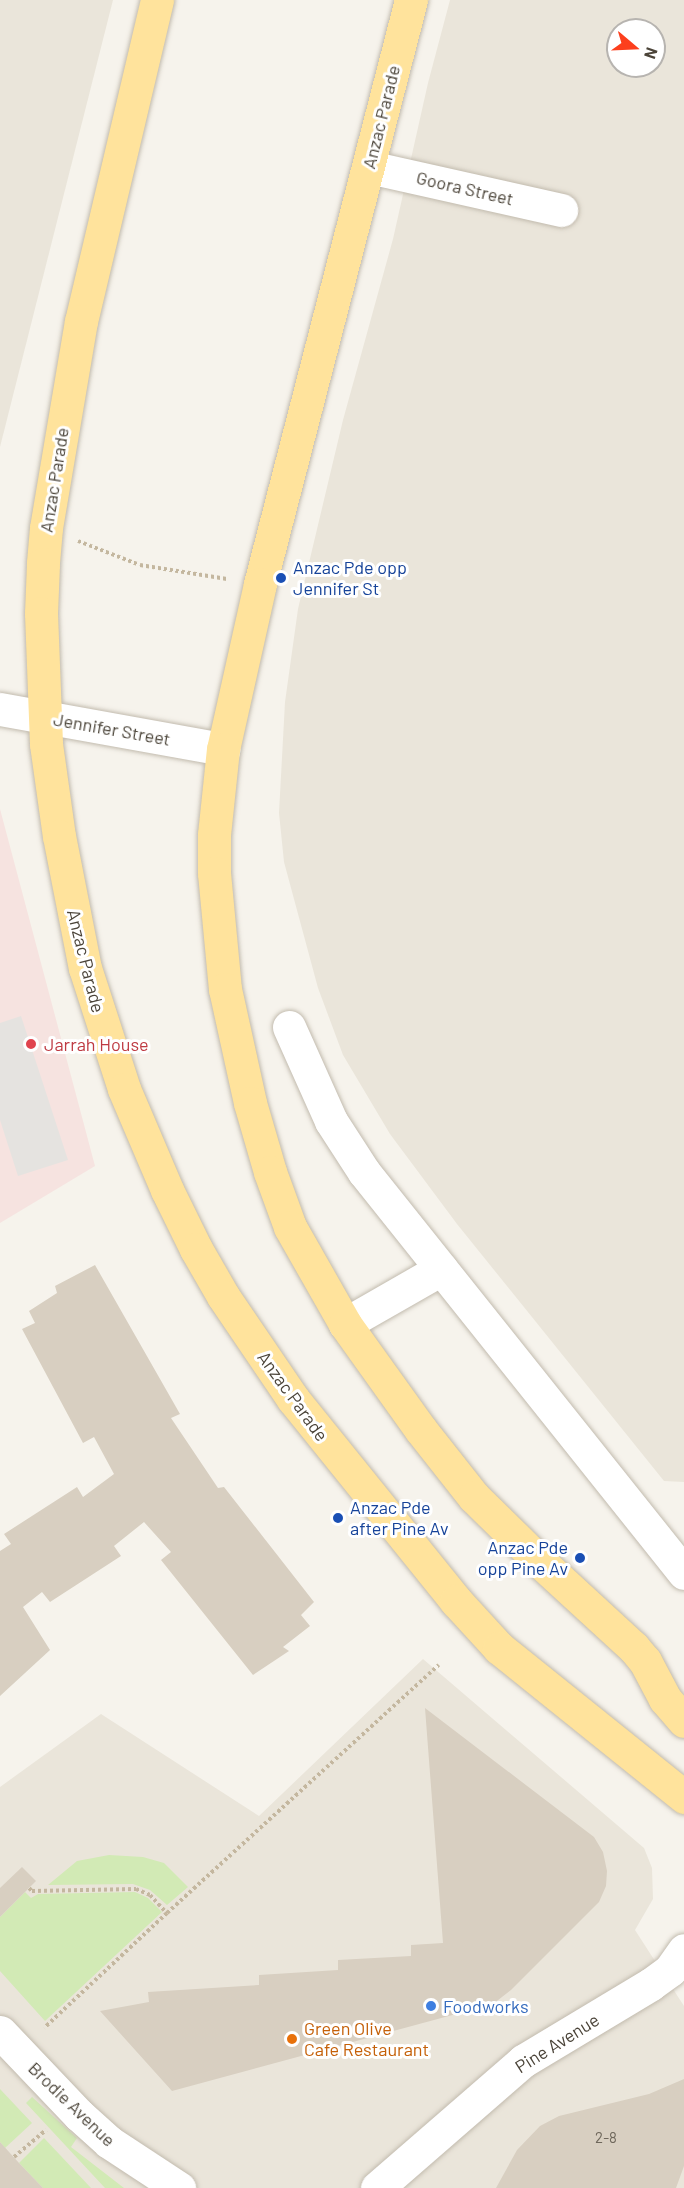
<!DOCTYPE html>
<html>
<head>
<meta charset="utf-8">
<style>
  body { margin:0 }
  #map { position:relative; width:684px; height:2188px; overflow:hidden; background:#f6f3ec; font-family:Barlow,sans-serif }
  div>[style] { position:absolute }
  .residential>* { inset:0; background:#eae5da }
  .medical>* { inset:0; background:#f6e3e0 }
  .green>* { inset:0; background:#d2eab5 }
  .parking>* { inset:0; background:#e5e3e0 }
  .building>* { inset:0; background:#d8cfc1 }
  .path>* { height:4px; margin-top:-2px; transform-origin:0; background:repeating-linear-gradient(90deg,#c4b79f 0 3px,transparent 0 6px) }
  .roads { filter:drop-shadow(0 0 2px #c2bbae) drop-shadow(0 0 2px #c2bbae) }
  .minor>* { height:33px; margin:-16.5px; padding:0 16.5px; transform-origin:16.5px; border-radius:16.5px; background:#fff }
  .major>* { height:33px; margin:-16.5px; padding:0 16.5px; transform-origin:16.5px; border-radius:16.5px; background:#ffe39c }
  .dots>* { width:16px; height:16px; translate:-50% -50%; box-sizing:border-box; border:3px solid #fff; border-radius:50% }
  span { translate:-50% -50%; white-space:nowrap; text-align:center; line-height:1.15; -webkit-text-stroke:6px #fff; paint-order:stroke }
  .number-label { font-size:15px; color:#6e675b }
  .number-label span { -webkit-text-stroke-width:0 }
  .street-label { font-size:18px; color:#4b4439 }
  .transit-label { font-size:18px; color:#164399 }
  .left { translate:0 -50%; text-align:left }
  .right { translate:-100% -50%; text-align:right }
  .health-label { font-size:18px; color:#be3a42 }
  .shop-label { font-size:18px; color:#366cbe }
  .food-label { font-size:18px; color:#c56008 }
  .north { position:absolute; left:606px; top:18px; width:60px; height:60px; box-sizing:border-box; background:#fff; border:2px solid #b7b4b0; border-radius:50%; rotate:109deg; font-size:16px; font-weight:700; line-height:24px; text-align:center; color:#4b4439 }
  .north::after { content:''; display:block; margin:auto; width:21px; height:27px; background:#fc3f1d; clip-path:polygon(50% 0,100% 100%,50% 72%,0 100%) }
</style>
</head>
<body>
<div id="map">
  <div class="residential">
    <div style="clip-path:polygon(0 0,113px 0,0 447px)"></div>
    <div style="clip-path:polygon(evenodd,450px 0,684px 0,684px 1482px,664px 1481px,457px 1224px,390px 1134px,343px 1055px,318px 988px,284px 862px,279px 813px,285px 702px,298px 609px,343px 420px,393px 239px,428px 83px,450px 0,618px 30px,654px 30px,654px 66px,618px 66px,618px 30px)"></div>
    <div style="clip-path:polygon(423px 1659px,644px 1848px,652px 1868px,653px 1899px,635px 1930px,684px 2006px,684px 2188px,0 2188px,0 1787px,101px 1714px,259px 1816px)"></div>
  </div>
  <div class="medical">
    <div style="clip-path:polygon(0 809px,95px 1166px,0 1223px)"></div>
  </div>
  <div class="green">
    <div style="clip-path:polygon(109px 1855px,143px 1857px,164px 1863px,188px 1887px,167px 1905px,150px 1890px,133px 1884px,48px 1885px,77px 1861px)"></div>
    <div style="clip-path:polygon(25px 1892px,31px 1898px,38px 1894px,135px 1892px,148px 1898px,162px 1912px,45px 2021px,0 1971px,0 1917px)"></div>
    <div style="clip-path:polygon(0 2089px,32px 2123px,5px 2148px,0 2142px)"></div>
    <div style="clip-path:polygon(32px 2097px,77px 2138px,71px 2147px,124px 2188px,105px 2188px,26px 2103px)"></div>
    <div style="clip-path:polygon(44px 2138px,91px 2188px,43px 2188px,19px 2163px)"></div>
  </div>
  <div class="parking">
    <div style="clip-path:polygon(21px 1016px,68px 1160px,18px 1176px,0 1120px,0 1023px)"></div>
  </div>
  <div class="building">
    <div style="clip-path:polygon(95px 1265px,180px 1414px,171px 1418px,218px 1488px,224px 1487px,314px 1602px,301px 1615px,310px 1626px,283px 1647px,289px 1651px,253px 1675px,161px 1560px,171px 1552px,144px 1522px,114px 1546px,121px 1556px,50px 1602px,42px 1592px,23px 1607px,50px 1650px,0 1696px,0 1551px,11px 1544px,4px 1534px,77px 1487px,83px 1497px,114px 1474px,94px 1437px,83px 1443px,22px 1329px,35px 1323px,29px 1311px,57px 1293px,55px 1286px)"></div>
    <div style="clip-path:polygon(425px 1708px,594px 1837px,603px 1852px,607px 1871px,606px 1886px,599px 1902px,511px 1990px,493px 2004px,172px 2091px,100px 2011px,149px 2002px,148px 1992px,259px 1985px,259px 1975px,338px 1970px,338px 1960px,411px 1956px,411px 1945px,443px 1943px)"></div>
    <div style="clip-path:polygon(22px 1867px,36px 1881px,0 1917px,0 1888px)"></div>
    <div style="clip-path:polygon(684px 2079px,684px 2166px,676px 2188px,496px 2188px,517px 2150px,540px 2126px,559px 2116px,649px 2094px)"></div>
    <div style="clip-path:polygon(0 2142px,19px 2163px,43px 2188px,0 2188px)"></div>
  </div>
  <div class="path">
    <div style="left:78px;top:541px;width:66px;rotate:21.2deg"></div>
    <div style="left:140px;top:565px;width:88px;rotate:9.1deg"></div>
    <div style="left:29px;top:1888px;width:4px;rotate:45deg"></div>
    <div style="left:32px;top:1891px;width:104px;rotate:-1.1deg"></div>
    <div style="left:136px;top:1889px;width:15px;rotate:23deg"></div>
    <div style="left:150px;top:1895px;width:25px;rotate:47deg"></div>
    <div style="left:167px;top:1913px;width:168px;rotate:136.9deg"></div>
    <div style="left:167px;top:1913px;width:368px;rotate:-42.4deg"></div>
    <div style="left:14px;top:2157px;width:42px;rotate:-40.2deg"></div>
  </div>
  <div class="roads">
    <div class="minor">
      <div style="left:369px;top:167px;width:197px;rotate:12.6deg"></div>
      <div style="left:0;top:709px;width:227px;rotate:10.2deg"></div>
      <div style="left:289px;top:1027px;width:103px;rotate:65.9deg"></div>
      <div style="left:331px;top:1121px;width:61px;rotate:57.1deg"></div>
      <div style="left:364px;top:1172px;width:513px;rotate:51.41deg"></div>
      <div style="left:345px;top:1324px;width:111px;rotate:-29.8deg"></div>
      <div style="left:0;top:2032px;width:115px;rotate:46.4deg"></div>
      <div style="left:79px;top:2115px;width:40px;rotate:42deg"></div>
      <div style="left:109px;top:2142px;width:84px;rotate:33.3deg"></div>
      <div style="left:377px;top:2188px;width:194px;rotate:-41deg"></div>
      <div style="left:523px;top:2061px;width:149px;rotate:-31deg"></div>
      <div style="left:651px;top:1984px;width:24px;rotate:-36deg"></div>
      <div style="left:670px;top:1970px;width:24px;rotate:-55deg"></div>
    </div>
    <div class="major">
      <div style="left:157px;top:0;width:330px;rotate:103.3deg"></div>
      <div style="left:81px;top:321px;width:210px;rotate:99.6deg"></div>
      <div style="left:46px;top:528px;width:36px;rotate:95deg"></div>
      <div style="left:43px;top:564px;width:49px;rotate:92.3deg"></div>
      <div style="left:41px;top:613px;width:131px;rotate:87.8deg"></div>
      <div style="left:46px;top:744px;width:93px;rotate:82deg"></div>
      <div style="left:59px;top:836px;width:135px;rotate:78.9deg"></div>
      <div style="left:85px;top:968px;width:127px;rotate:72.1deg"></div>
      <div style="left:124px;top:1089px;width:110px;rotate:66.9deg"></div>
      <div style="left:167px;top:1190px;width:66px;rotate:63.8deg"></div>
      <div style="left:196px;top:1249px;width:54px;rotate:60.1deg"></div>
      <div style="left:223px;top:1296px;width:125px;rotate:55.8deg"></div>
      <div style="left:293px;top:1399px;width:260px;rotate:51.1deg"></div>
      <div style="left:456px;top:1601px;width:64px;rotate:47.5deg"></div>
      <div style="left:499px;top:1648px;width:238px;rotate:38.8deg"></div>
      <div style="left:411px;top:0;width:603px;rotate:104.5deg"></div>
      <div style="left:260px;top:584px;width:169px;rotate:102.6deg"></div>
      <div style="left:223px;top:749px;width:86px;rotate:96deg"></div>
      <div style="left:214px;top:835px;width:38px;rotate:90deg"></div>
      <div style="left:214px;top:873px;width:117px;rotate:84.6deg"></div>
      <div style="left:225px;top:989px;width:117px;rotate:77.6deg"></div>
      <div style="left:250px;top:1103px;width:72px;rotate:73.8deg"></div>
      <div style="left:270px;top:1172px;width:59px;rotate:70deg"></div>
      <div style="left:290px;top:1227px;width:112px;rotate:60.4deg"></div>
      <div style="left:345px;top:1324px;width:130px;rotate:54.4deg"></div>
      <div style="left:421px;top:1430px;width:85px;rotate:51.7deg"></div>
      <div style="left:474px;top:1497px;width:86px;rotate:44.5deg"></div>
      <div style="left:535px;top:1557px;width:134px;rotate:42.6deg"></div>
      <div style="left:634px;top:1648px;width:17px;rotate:50deg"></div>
      <div style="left:645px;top:1661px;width:43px;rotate:62.2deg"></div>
      <div style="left:665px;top:1699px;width:29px;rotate:49deg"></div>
    </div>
  </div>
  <div class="dots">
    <div style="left:281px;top:578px;background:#1a4fb4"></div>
    <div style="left:31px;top:1044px;background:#e0444e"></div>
    <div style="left:338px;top:1518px;background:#1a4fb4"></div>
    <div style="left:580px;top:1558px;background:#1a4fb4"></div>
    <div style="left:431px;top:2006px;background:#3f7fe0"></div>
    <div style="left:292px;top:2039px;background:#e8710a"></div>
  </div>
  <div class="number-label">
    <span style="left:606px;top:2138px">2-8</span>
  </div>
  <div class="street-label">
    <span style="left:381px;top:117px;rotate:-76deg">Anzac Parade</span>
    <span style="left:465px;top:188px;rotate:13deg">Goora Street</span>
    <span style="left:54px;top:480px;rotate:-81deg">Anzac Parade</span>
    <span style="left:112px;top:729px;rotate:10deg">Jennifer Street</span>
    <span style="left:86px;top:961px;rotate:76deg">Anzac Parade</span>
    <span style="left:293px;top:1396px;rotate:54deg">Anzac Parade</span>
    <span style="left:557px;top:2043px;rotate:-32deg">Pine Avenue</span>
    <span style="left:72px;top:2104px;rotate:44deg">Brodie Avenue</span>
  </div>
  <div class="transit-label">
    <span class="left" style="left:293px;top:578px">Anzac Pde opp<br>Jennifer St</span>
    <span class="left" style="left:350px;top:1518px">Anzac Pde<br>after Pine Av</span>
    <span class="right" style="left:568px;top:1558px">Anzac Pde<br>opp Pine Av</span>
  </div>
  <div class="health-label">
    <span class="left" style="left:44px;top:1044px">Jarrah House</span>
  </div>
  <div class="shop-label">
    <span class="left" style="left:443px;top:2006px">Foodworks</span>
  </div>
  <div class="food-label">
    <span class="left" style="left:304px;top:2039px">Green Olive<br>Cafe Restaurant</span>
  </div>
  <div class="north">N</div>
</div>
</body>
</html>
